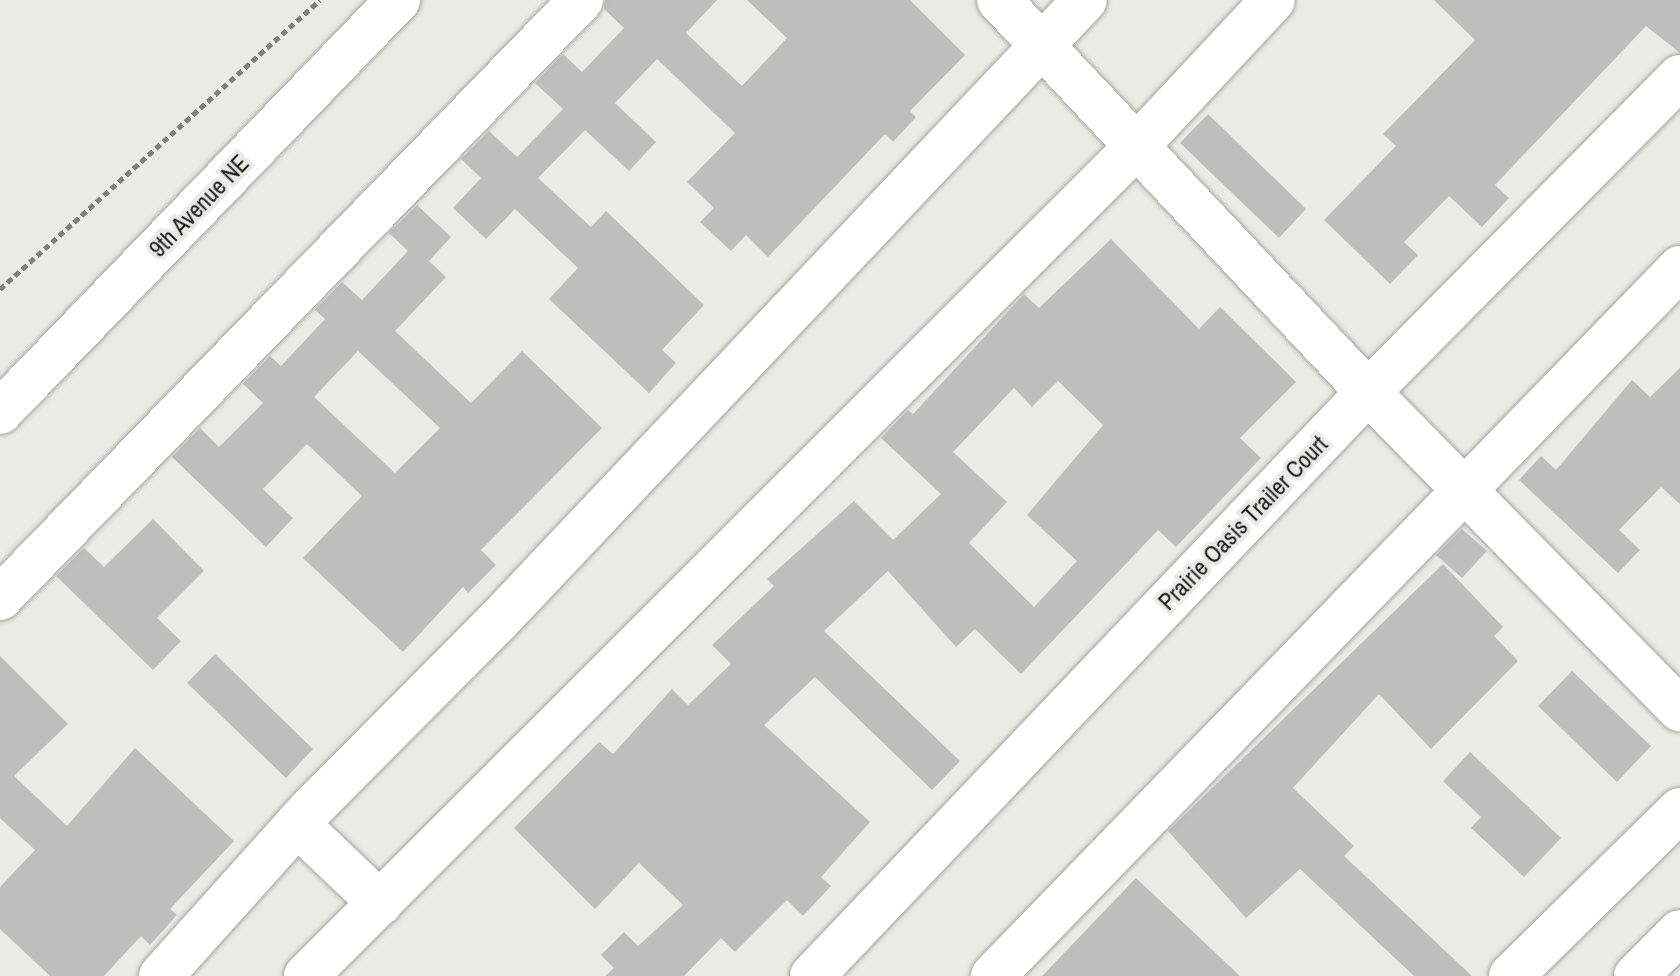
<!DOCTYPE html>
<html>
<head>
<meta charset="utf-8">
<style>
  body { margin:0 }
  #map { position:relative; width:1680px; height:976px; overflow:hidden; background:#eaebe5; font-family:"Archivo Narrow",sans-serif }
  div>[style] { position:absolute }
  .building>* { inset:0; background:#bebfba }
  .path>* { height:5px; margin-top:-2.5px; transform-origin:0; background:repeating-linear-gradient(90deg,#7f807c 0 6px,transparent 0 10px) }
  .roads { filter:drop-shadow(0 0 2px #a4a59f) drop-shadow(0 0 2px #a4a59f) }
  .street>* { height:44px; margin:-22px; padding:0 22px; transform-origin:22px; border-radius:22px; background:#fff }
  .secondary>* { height:44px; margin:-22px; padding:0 22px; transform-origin:22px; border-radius:22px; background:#fff }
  span { translate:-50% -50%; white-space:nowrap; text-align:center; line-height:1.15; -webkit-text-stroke:8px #eaebe5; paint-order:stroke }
  .street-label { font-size:24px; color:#1a1a18 }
</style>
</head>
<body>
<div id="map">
  <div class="building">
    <div style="clip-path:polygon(605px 0,717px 0,686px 33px,742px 86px,787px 38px,747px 0,910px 0,965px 55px,910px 111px,916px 117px,893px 142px,885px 134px,768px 257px,746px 235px,731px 251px,700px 222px,714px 208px,687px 182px,735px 133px,657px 59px,615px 103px,656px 142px,629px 171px,585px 130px,538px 178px,591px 227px,606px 211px,704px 305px,662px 350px,676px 363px,649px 393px,549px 299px,578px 268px,515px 209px,486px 239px,453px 208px,481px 178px,461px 159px,489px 131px,517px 157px,563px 109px,535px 83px,563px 54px,582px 72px,624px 28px,604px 9px)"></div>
    <div style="clip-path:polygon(1434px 0,1680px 0,1680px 53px,1646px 26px,1495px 185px,1509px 198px,1482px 227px,1449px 196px,1404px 242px,1418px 255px,1390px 284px,1324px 220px,1396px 146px,1383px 134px,1475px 40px)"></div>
    <div style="clip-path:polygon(1208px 114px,1306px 209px,1279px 238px,1180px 143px)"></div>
    <div style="clip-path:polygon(evenodd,417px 205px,451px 237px,429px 261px,446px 277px,395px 331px,471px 403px,522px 351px,602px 428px,481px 550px,496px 565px,468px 593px,463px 587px,403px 652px,303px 558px,362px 496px,307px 444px,263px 489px,293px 518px,266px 547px,172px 457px,200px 428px,219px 447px,263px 403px,243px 384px,270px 356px,281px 366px,325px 319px,315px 310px,342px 282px,362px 300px,408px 251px,389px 233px,417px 205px,358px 351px,440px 428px,395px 473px,314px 397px,358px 351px)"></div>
    <div style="clip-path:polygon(evenodd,1111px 239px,1199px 329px,1220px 307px,1296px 382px,1240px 438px,1261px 458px,1176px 547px,1158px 530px,1021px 674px,975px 629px,956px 647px,888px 571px,824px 631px,960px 761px,932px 790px,815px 677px,764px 725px,870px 822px,821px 877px,831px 886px,803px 916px,787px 900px,735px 952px,721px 938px,684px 976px,605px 976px,614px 968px,601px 955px,624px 932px,638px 946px,683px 905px,639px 863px,595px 909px,514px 828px,599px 742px,613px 754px,672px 689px,688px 705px,731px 664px,712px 645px,774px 586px,767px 579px,854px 501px,893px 540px,941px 494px,881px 438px,908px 410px,913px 414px,1024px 294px,1039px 308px,1111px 239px,1058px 381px,1103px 425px,1027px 515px,1077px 561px,1034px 607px,969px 543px,1007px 502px,953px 452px,1014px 388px,1032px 407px,1058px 381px)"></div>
    <div style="clip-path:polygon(1680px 368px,1680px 504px,1661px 487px,1619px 530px,1640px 550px,1618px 573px,1519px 480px,1541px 456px,1556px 470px,1632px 380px,1650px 397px)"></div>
    <div style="clip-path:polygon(153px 519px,204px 571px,157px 618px,181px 641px,153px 670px,56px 576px,84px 548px,104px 567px)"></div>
    <div style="clip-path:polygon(1462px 529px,1487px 551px,1462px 578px,1436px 555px)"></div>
    <div style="clip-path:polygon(1443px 564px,1503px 627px,1494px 636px,1518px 661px,1431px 749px,1379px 694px,1293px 788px,1354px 846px,1344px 856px,1472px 976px,1414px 976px,1300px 869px,1246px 918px,1168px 831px)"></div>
    <div style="clip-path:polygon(215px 654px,313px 749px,286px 778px,187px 683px)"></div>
    <div style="clip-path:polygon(0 656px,68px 724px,14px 776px,67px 826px,135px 748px,234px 841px,170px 909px,177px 915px,150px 945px,141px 936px,104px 976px,50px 976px,0 929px,0 887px,35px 850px,0 818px)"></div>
    <div style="clip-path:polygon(1572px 671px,1651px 746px,1617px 782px,1538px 706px)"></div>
    <div style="clip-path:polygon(1470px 752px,1561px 838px,1524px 877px,1471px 828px,1481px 817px,1443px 781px)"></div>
    <div style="clip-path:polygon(1136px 878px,1240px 976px,1042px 976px)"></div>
  </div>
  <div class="path">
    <div style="left:0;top:289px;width:431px;rotate:-42.1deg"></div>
  </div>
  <div class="roads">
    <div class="street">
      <div style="left:999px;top:0;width:538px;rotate:46.73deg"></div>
      <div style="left:1368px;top:392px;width:445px;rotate:45.5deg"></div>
      <div style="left:0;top:598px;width:834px;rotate:-45.83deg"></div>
      <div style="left:297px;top:824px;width:115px;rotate:43.6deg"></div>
      <div style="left:161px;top:976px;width:226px;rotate:-48.1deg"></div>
      <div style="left:312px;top:808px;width:261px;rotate:-45.2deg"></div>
      <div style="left:496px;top:623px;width:857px;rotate:-46.61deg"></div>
      <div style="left:306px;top:976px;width:1172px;rotate:-44.97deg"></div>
      <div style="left:1135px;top:148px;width:202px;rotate:-47deg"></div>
      <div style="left:812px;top:976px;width:806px;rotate:-46.41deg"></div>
      <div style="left:1368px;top:392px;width:443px;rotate:-45.3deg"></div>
      <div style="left:993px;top:976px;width:987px;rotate:-45.86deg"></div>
      <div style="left:1511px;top:976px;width:237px;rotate:-44.5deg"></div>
      <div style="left:1636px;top:976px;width:62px;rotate:-45deg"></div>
    </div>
    <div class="secondary">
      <div style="left:0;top:412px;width:573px;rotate:-45.99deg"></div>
    </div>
  </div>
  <div class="street-label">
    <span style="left:199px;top:206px;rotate:-46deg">9th Avenue NE</span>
    <span style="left:1243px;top:523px;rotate:-46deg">Prairie Oasis Trailer Court</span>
  </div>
</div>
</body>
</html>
